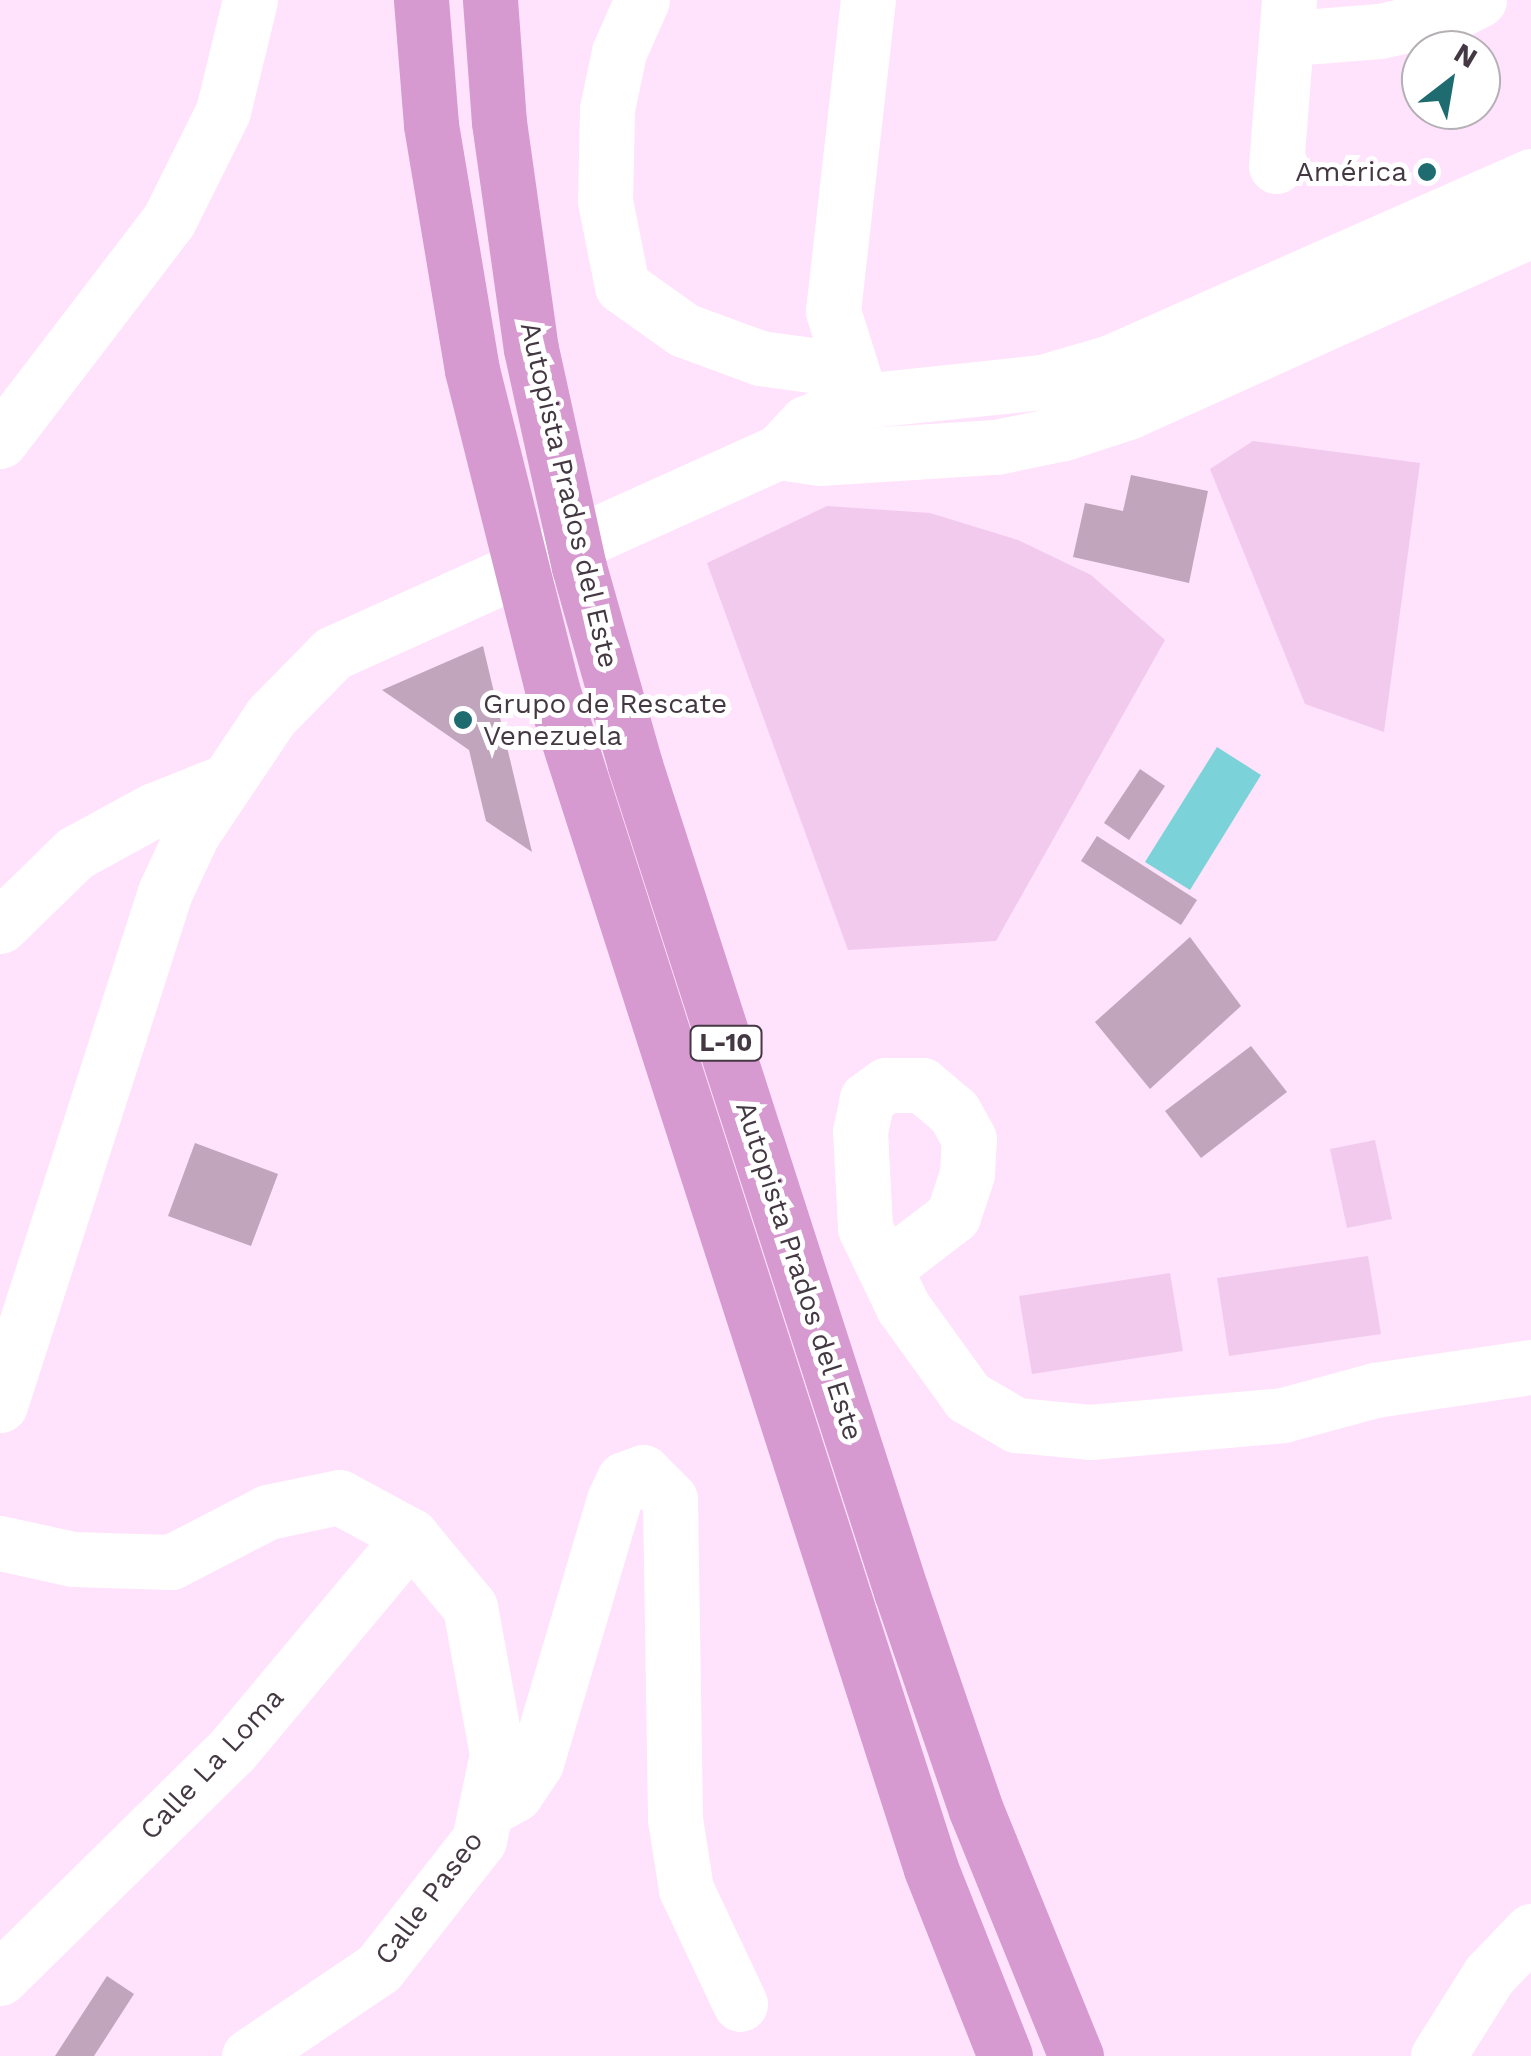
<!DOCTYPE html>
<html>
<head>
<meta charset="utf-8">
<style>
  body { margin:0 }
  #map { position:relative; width:1531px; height:2056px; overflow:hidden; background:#ffe2fb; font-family:"Work Sans",sans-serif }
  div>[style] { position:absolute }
  .green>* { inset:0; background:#f2caee }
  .water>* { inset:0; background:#7bd2d9 }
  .building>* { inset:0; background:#c0a5bd }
  .minor>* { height:55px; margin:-27.5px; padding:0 27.5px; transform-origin:27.5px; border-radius:27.5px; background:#fff }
  .highway>* { height:55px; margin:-27.5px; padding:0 27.5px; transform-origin:27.5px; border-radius:27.5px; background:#d699d0 }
  .dots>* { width:28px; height:28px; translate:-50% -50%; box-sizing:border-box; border:5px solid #fff; border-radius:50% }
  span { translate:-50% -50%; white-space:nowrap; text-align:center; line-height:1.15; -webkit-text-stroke:10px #fff; paint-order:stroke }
  .shield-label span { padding:2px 8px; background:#fff; border:2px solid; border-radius:8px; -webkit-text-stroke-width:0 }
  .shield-label { font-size:25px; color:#443943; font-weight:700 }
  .poi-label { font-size:28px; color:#443943 }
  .right { translate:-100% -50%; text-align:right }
  .left { translate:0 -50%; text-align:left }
  .street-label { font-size:28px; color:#443943 }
  .north { position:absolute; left:1401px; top:30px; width:100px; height:100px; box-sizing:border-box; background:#fff; border:2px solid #b4b0b4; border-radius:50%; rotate:31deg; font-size:28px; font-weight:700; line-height:40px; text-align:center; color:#443943 }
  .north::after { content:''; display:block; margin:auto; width:35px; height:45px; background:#1e6b70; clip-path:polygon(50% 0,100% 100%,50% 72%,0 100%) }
</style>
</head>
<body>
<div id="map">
  <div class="green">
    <div style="clip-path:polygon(1253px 441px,1420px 463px,1384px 732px,1305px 704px,1210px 469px)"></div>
    <div style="clip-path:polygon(827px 506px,930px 513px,1018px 540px,1091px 575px,1165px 640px,996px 941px,848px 950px,707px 563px)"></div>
    <div style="clip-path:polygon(1375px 1140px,1392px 1219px,1347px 1228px,1330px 1149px)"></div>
    <div style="clip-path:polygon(1368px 1256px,1381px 1334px,1229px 1356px,1217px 1278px)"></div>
    <div style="clip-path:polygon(1170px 1273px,1183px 1351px,1032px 1374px,1019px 1296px)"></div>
  </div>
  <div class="water">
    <div style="clip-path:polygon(1217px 747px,1261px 775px,1190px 890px,1145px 862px)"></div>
  </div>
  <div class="building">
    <div style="clip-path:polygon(1131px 475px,1208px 491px,1189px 583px,1073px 557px,1085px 503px,1123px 511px)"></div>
    <div style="clip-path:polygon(483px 646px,532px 852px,486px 821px,469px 750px,382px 690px)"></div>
    <div style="clip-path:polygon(1140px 769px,1165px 786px,1129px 840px,1104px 823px)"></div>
    <div style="clip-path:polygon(1097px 836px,1197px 900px,1181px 925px,1081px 861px)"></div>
    <div style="clip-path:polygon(1190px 937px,1241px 1006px,1150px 1089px,1095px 1022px)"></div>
    <div style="clip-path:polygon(1251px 1046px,1287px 1092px,1201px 1158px,1165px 1111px)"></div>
    <div style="clip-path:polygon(195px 1143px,278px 1174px,251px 1246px,168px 1216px)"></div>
    <div style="clip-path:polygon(107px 1976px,134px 1994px,94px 2056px,55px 2056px)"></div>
  </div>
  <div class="minor">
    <div style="left:642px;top:0;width:57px;rotate:113.9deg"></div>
    <div style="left:619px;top:52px;width:58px;rotate:101.9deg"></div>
    <div style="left:607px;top:109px;width:92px;rotate:91.2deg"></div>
    <div style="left:605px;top:201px;width:87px;rotate:78.7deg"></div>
    <div style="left:622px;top:286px;width:76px;rotate:35.4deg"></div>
    <div style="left:684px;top:330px;width:81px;rotate:20.2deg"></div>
    <div style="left:760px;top:358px;width:88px;rotate:7.9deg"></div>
    <div style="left:1291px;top:38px;width:89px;rotate:-4.5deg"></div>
    <div style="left:1380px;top:31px;width:69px;rotate:-12.6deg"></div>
    <div style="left:1447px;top:16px;width:36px;rotate:-27deg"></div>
    <div style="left:1276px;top:166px;width:167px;rotate:-85.5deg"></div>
    <div style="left:861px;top:400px;width:93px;rotate:-107.5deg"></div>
    <div style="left:833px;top:311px;width:313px;rotate:-83.6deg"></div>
    <div style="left:0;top:441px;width:278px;rotate:-52.6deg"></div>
    <div style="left:169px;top:220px;width:122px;rotate:-63.6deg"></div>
    <div style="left:223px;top:111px;width:114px;rotate:-76.3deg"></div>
    <div style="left:779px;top:452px;width:40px;rotate:8.5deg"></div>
    <div style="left:819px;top:458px;width:177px;rotate:-3.6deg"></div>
    <div style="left:996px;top:447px;width:69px;rotate:-11.6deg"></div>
    <div style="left:1064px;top:433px;width:67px;rotate:-18.2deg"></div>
    <div style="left:1128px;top:412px;width:442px;rotate:-24.3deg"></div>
    <div style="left:0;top:926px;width:105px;rotate:-44.2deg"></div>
    <div style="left:75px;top:853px;width:90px;rotate:-28.6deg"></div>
    <div style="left:154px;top:810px;width:79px;rotate:-21.7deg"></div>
    <div style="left:885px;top:1268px;width:86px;rotate:-37.4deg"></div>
    <div style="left:953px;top:1216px;width:44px;rotate:-71.6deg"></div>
    <div style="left:967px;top:1174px;width:35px;rotate:-87deg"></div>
    <div style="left:969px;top:1139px;width:31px;rotate:-119deg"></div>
    <div style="left:954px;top:1112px;width:42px;rotate:-139.8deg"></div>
    <div style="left:922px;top:1085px;width:36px;rotate:180deg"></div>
    <div style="left:886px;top:1085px;width:24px;rotate:144deg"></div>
    <div style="left:867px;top:1099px;width:33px;rotate:102deg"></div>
    <div style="left:860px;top:1131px;width:97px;rotate:87deg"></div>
    <div style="left:865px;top:1228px;width:88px;rotate:64.3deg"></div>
    <div style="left:903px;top:1307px;width:111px;rotate:54.2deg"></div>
    <div style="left:968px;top:1397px;width:56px;rotate:30.3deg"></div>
    <div style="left:1016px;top:1425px;width:74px;rotate:5.4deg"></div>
    <div style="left:1090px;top:1432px;width:194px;rotate:-5deg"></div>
    <div style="left:1283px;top:1415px;width:95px;rotate:-15.2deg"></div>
    <div style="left:1375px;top:1390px;width:158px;rotate:-8.4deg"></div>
    <div style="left:0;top:1405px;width:539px;rotate:-72.17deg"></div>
    <div style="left:165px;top:892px;width:64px;rotate:-65deg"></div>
    <div style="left:192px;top:834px;width:142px;rotate:-56.2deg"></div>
    <div style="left:271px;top:716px;width:88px;rotate:-45.5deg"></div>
    <div style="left:333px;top:653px;width:489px;rotate:-24.3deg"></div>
    <div style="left:779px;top:452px;width:40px;rotate:-47deg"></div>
    <div style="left:806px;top:423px;width:59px;rotate:-21.8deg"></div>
    <div style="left:861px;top:401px;width:183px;rotate:-6deg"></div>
    <div style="left:1043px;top:382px;width:71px;rotate:-16.4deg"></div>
    <div style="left:1111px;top:362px;width:459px;rotate:-23.9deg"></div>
    <div style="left:0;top:1543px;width:75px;rotate:12.4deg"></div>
    <div style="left:73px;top:1559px;width:98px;rotate:1.8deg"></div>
    <div style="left:171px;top:1562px;width:109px;rotate:-27.3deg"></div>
    <div style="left:268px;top:1512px;width:73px;rotate:-11.9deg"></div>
    <div style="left:339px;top:1497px;width:82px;rotate:28.4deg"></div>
    <div style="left:411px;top:1536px;width:92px;rotate:50.3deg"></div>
    <div style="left:470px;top:1607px;width:149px;rotate:79.6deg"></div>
    <div style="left:497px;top:1754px;width:88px;rotate:101.8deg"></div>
    <div style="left:479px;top:1840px;width:162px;rotate:128deg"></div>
    <div style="left:379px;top:1968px;width:157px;rotate:145.9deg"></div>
    <div style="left:490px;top:1808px;width:29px;rotate:-29deg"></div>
    <div style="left:515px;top:1794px;width:37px;rotate:-56deg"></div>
    <div style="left:536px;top:1763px;width:274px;rotate:-73.5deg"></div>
    <div style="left:614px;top:1500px;width:23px;rotate:-65deg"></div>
    <div style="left:624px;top:1479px;width:20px;rotate:-20deg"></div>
    <div style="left:643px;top:1472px;width:38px;rotate:45deg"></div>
    <div style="left:670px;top:1499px;width:320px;rotate:89.1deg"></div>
    <div style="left:675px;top:1819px;width:71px;rotate:81.1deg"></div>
    <div style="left:686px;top:1889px;width:127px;rotate:64.8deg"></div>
    <div style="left:0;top:1978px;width:327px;rotate:-44.5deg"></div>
    <div style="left:233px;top:1749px;width:278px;rotate:-50.1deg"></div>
    <div style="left:1438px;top:2056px;width:96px;rotate:-57.8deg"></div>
    <div style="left:1489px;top:1975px;width:61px;rotate:-46.3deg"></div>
  </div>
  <div class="highway">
    <div style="left:421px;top:0;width:125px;rotate:85.4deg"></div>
    <div style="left:431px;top:125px;width:248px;rotate:80.5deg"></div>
    <div style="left:472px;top:370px;width:329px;rotate:75.9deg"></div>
    <div style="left:552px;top:689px;width:1239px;rotate:72.19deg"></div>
    <div style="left:931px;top:1869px;width:201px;rotate:68.4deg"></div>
    <div style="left:490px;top:0;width:122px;rotate:85.8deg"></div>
    <div style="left:499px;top:122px;width:229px;rotate:82deg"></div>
    <div style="left:531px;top:349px;width:223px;rotate:77.6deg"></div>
    <div style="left:579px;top:567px;width:206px;rotate:74.2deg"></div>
    <div style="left:635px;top:765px;width:868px;rotate:72.15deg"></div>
    <div style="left:901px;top:1591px;width:231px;rotate:71.1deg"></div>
    <div style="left:976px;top:1810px;width:266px;rotate:67.9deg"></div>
  </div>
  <div class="dots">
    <div style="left:1427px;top:172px;background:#1e6b70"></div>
    <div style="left:463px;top:720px;background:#1e6b70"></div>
  </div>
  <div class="shield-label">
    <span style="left:726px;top:1043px">L-10</span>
  </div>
  <div class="poi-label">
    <span class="right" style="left:1407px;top:172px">América</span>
    <span class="left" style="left:483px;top:720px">Grupo de Rescate<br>Venezuela</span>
  </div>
  <div class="street-label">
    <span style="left:569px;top:495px;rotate:77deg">Autopista Prados del Este</span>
    <span style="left:799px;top:1271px;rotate:72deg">Autopista Prados del Este</span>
    <span style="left:212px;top:1764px;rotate:-47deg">Calle La Loma</span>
    <span style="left:429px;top:1898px;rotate:-53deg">Calle Paseo</span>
  </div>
  <div class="north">N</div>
</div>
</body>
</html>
